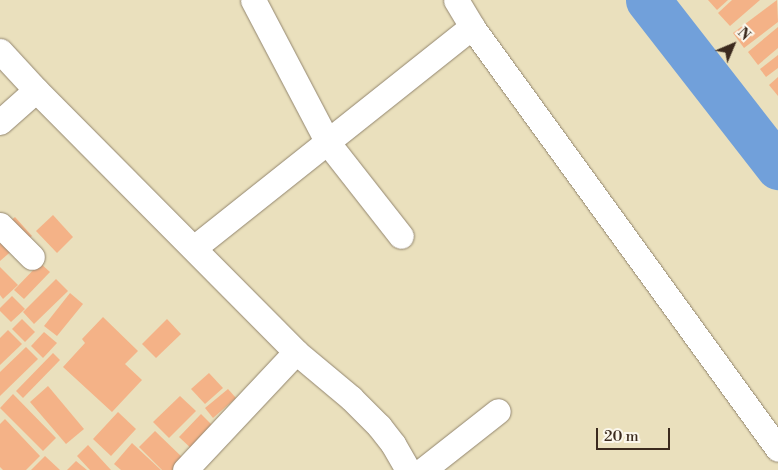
<!DOCTYPE html>
<html>
<head>
<meta charset="utf-8">
<style>
  body { margin:0 }
  #map { position:relative; width:778px; height:470px; overflow:hidden; background:#eae0bd; font-family:"Libre Bodoni",serif }
  div>[style] { position:absolute }
  .river>* { height:45px; margin:-22.5px; padding:0 22.5px; transform-origin:22.5px; border-radius:22.5px; background:#71a0da }
  .building>* { inset:0; background:#f4b287 }
  .roads { filter:drop-shadow(0 0 1px #92856e) drop-shadow(0 0 1px #92856e) }
  .minor>* { height:25px; margin:-12.5px; padding:0 12.5px; transform-origin:12.5px; border-radius:12.5px; background:#fff }
  span { translate:-50% -50%; white-space:nowrap; text-align:center; line-height:1.15; -webkit-text-stroke:4px #fbf7ec; paint-order:stroke }
  .north { position:absolute; left:708px; top:20px; width:50px; height:50px; -webkit-text-stroke:4px #fbf7ec; paint-order:stroke; rotate:45deg; font-size:14px; font-weight:700; line-height:20px; text-align:center; color:#3b2a1e }
  .north::after { content:''; display:block; margin:auto; width:18px; height:22px; background:#3b2a1e; clip-path:polygon(50% 0,100% 100%,50% 72%,0 100%) }
  .scale { position:absolute; left:596px; top:428px; width:74px; height:22px; box-sizing:border-box; border:2px solid #3b2a1e; border-top:0; padding-left:6px; font-size:15px; line-height:18px; white-space:nowrap; color:#3b2a1e; -webkit-text-stroke:4px #fbf7ec; paint-order:stroke }
</style>
</head>
<body>
<div id="map">
  <div class="river">
    <div style="left:648px;top:0;width:212px;rotate:52.1deg"></div>
  </div>
  <div class="building">
    <div style="clip-path:polygon(708px 0,728px 0,717px 10px)"></div>
    <div style="clip-path:polygon(732px 0,760px 0,730px 26px,718px 13px)"></div>
    <div style="clip-path:polygon(777px 0,778px 22px,744px 48px,733px 33px)"></div>
    <div style="clip-path:polygon(778px 27px,778px 48px,758px 65px,748px 52px)"></div>
    <div style="clip-path:polygon(778px 55px,778px 68px,766px 77px,760px 69px)"></div>
    <div style="clip-path:polygon(778px 77px,778px 96px,769px 85px)"></div>
    <div style="clip-path:polygon(53px 215px,73px 237px,57px 253px,36px 231px)"></div>
    <div style="clip-path:polygon(15px 217px,32px 236px,25px 242px,8px 223px)"></div>
    <div style="clip-path:polygon(0 236px,15px 248px,0 261px)"></div>
    <div style="clip-path:polygon(40px 263px,50px 272px,24px 299px,14px 290px)"></div>
    <div style="clip-path:polygon(0 267px,18px 285px,3px 299px,0 295px)"></div>
    <div style="clip-path:polygon(56px 279px,68px 291px,34px 324px,23px 312px)"></div>
    <div style="clip-path:polygon(70px 293px,83px 304px,57px 336px,44px 326px)"></div>
    <div style="clip-path:polygon(12px 296px,25px 309px,11px 322px,0 311px,0 308px)"></div>
    <div style="clip-path:polygon(103px 317px,138px 351px,125px 364px,142px 380px,112px 412px,63px 367px,85px 343px,82px 339px)"></div>
    <div style="clip-path:polygon(22px 319px,35px 332px,25px 342px,12px 329px)"></div>
    <div style="clip-path:polygon(167px 319px,181px 334px,156px 358px,142px 344px)"></div>
    <div style="clip-path:polygon(8px 330px,22px 344px,0 365px,0 338px)"></div>
    <div style="clip-path:polygon(44px 332px,57px 343px,43px 358px,31px 346px)"></div>
    <div style="clip-path:polygon(26px 347px,38px 359px,0 396px,0 372px)"></div>
    <div style="clip-path:polygon(53px 353px,60px 360px,23px 398px,16px 391px)"></div>
    <div style="clip-path:polygon(209px 373px,223px 388px,205px 404px,191px 389px)"></div>
    <div style="clip-path:polygon(48px 386px,84px 429px,66px 444px,30px 402px)"></div>
    <div style="clip-path:polygon(228px 389px,236px 398px,213px 418px,205px 408px)"></div>
    <div style="clip-path:polygon(13px 394px,56px 438px,43px 451px,0 408px)"></div>
    <div style="clip-path:polygon(180px 396px,196px 411px,169px 438px,153px 422px)"></div>
    <div style="clip-path:polygon(118px 412px,136px 429px,111px 456px,93px 439px)"></div>
    <div style="clip-path:polygon(201px 414px,216px 429px,194px 451px,179px 437px)"></div>
    <div style="clip-path:polygon(5px 419px,40px 456px,26px 470px,3px 470px,0 467px,0 424px)"></div>
    <div style="clip-path:polygon(155px 431px,184px 459px,172px 470px,162px 470px,139px 447px)"></div>
    <div style="clip-path:polygon(132px 443px,161px 470px,121px 470px,114px 464px)"></div>
    <div style="clip-path:polygon(88px 445px,111px 470px,90px 470px,77px 456px)"></div>
    <div style="clip-path:polygon(45px 456px,60px 470px,31px 470px)"></div>
    <div style="clip-path:polygon(76px 461px,87px 470px,67px 470px)"></div>
  </div>
  <div class="roads">
    <div class="minor">
      <div style="left:253px;top:0;width:161px;rotate:62.3deg"></div>
      <div style="left:328px;top:143px;width:118px;rotate:51.9deg"></div>
      <div style="left:456px;top:0;width:31px;rotate:59deg"></div>
      <div style="left:472px;top:27px;width:521px;rotate:54.05deg"></div>
      <div style="left:0;top:51px;width:53px;rotate:47.3deg"></div>
      <div style="left:36px;top:90px;width:369px;rotate:45.2deg"></div>
      <div style="left:296px;top:352px;width:72px;rotate:39.9deg"></div>
      <div style="left:351px;top:398px;width:40px;rotate:45deg"></div>
      <div style="left:379px;top:426px;width:23px;rotate:52deg"></div>
      <div style="left:393px;top:444px;width:30px;rotate:60deg"></div>
      <div style="left:0;top:122px;width:48px;rotate:-41.6deg"></div>
      <div style="left:0;top:225px;width:45px;rotate:45deg"></div>
      <div style="left:195px;top:247px;width:354px;rotate:-38.5deg"></div>
      <div style="left:185px;top:470px;width:162px;rotate:-46.8deg"></div>
      <div style="left:423px;top:470px;width:95px;rotate:-38.2deg"></div>
    </div>
  </div>
  <div class="north">N</div>
  <div class="scale">20 m</div>
</div>
</body>
</html>
